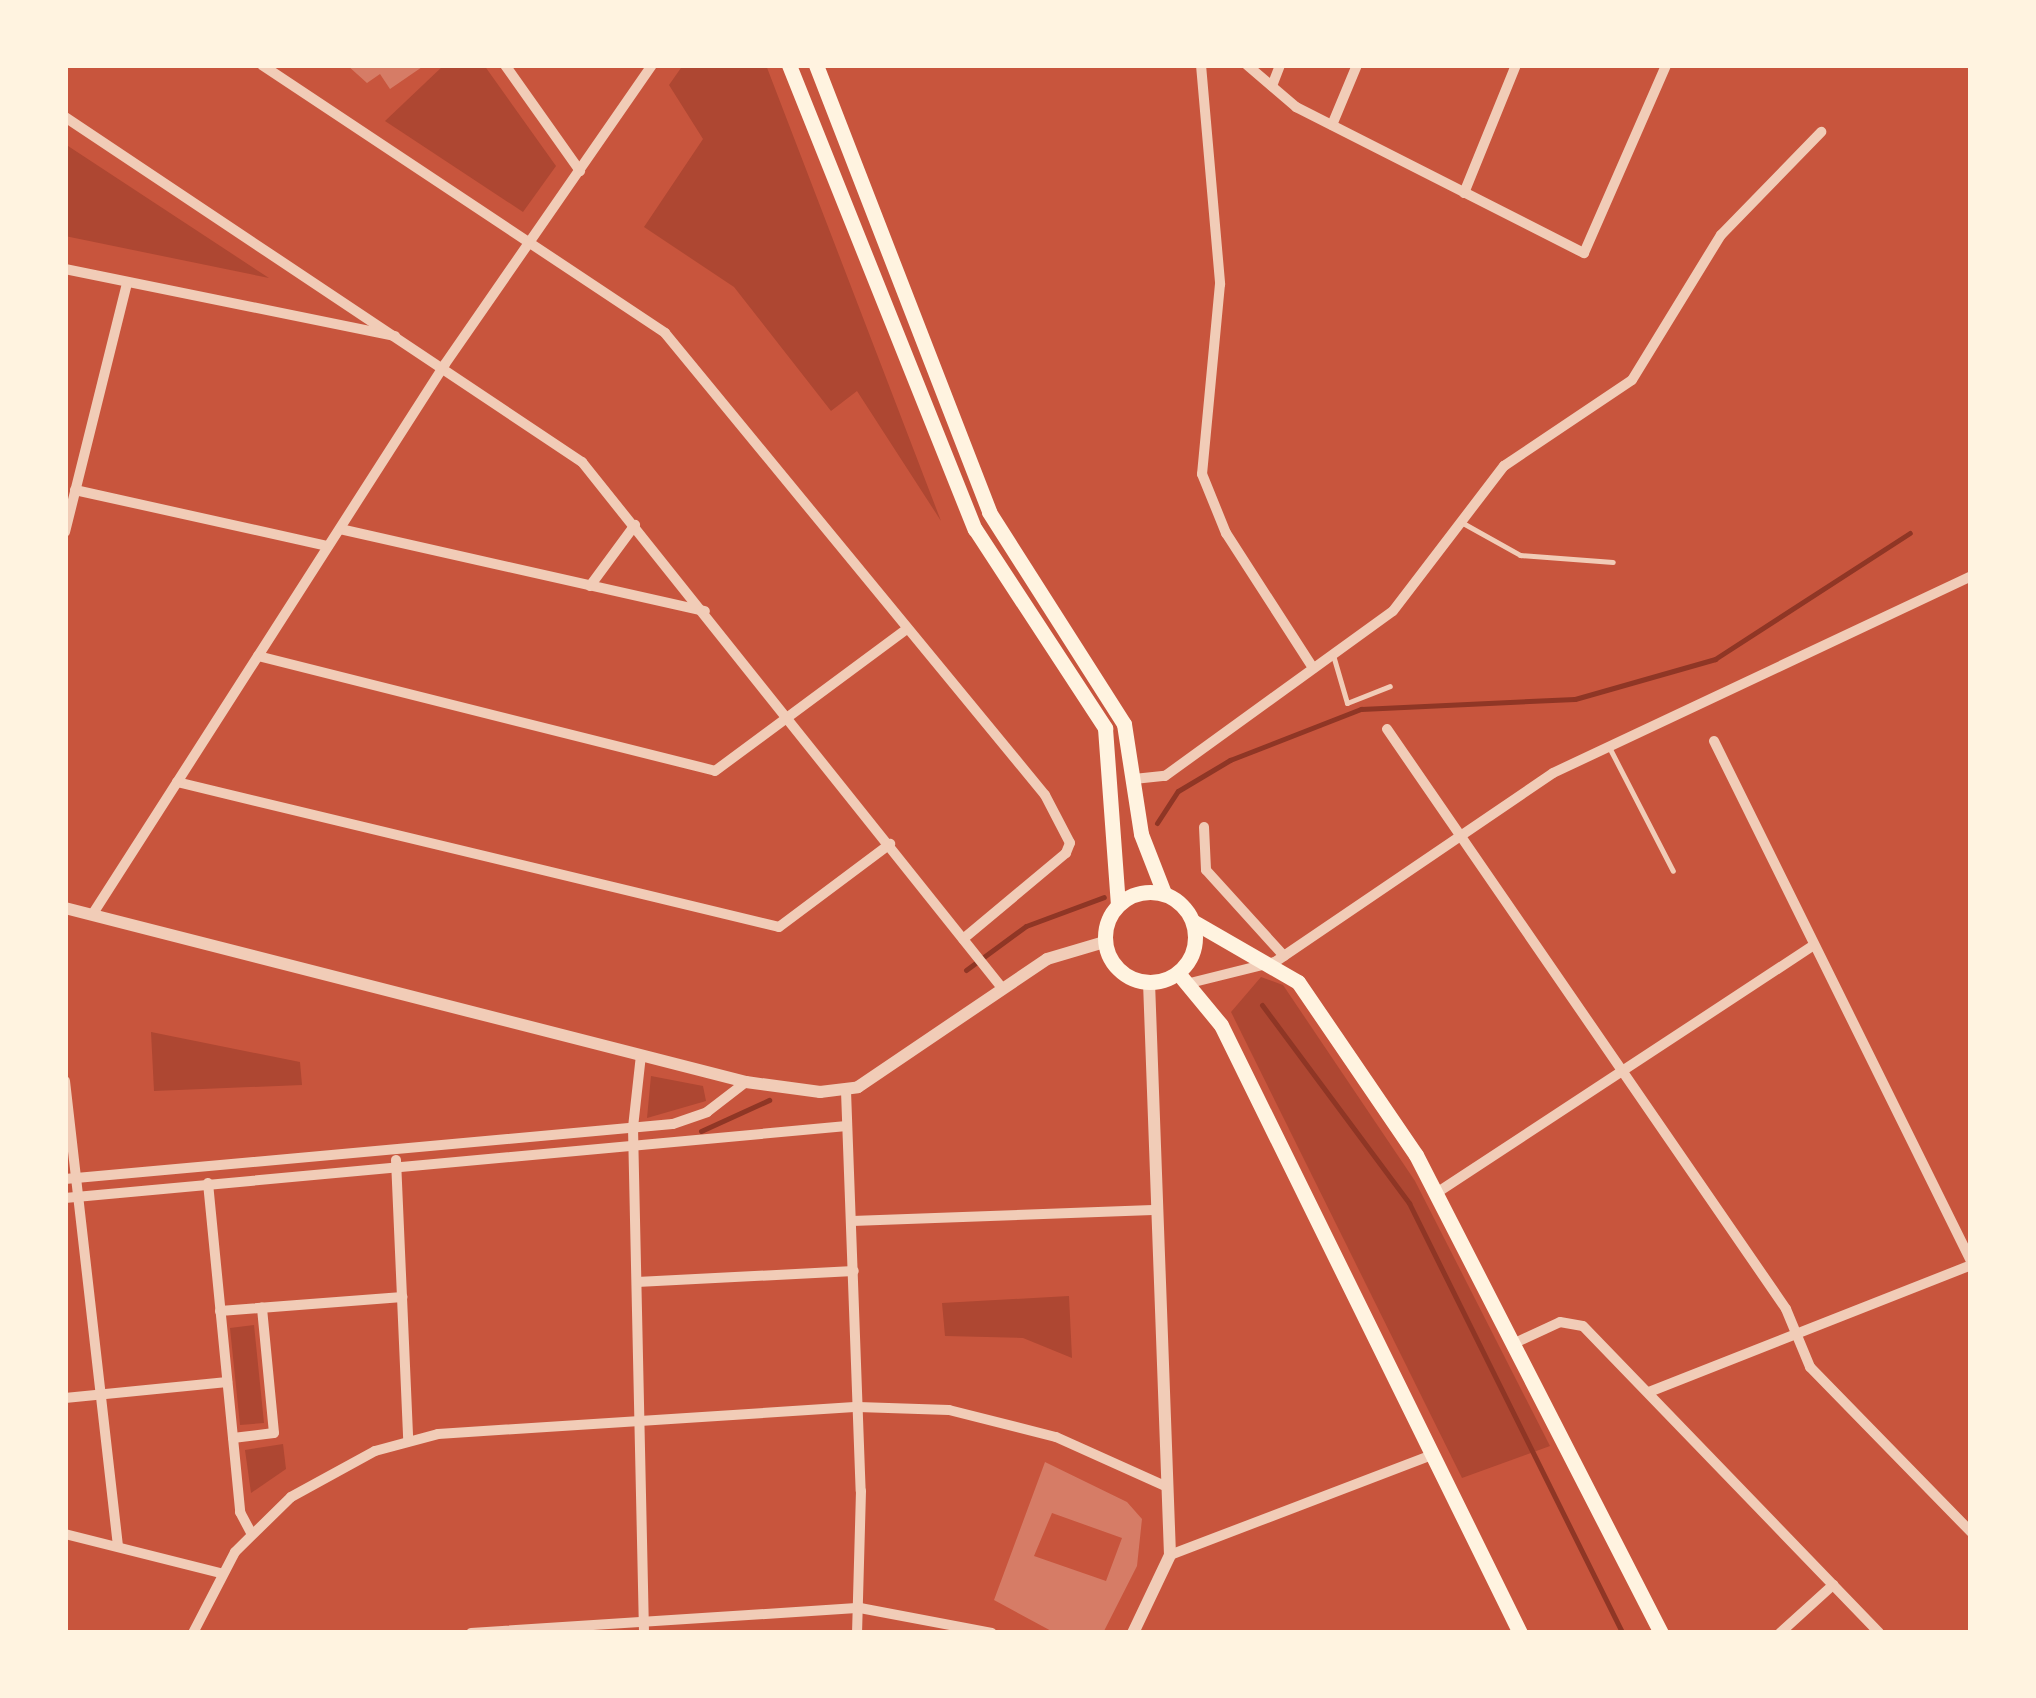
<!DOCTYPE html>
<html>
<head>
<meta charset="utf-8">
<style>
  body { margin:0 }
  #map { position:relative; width:2036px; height:1698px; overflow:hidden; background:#c8553d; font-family:"Noto Sans",sans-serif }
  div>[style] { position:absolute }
  .green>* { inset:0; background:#ae4732 }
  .stream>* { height:5px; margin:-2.5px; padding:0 2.5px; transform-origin:2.5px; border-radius:2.5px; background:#8f3625 }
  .building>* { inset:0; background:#d67c66 }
  .service>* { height:5px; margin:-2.5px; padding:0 2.5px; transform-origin:2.5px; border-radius:2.5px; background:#f1ccb7 }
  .minor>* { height:10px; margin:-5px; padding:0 5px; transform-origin:5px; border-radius:5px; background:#f1ccb7 }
  .tertiary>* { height:12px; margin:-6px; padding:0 6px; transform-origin:6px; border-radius:6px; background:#f1ccb7 }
  .secondary>* { height:15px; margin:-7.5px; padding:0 7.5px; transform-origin:7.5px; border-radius:7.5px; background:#fff3e0 }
  .secondary>.ring { margin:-7.5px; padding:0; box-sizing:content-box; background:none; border:15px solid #fff3e0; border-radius:50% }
  span { translate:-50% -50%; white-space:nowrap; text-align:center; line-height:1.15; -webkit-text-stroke:10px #fff3e0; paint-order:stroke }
  .frame { position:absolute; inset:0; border:68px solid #fff3e0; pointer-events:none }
</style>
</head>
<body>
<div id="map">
  <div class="green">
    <div style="clip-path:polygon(444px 65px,484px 65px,556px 166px,523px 212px,385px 121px)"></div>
    <div style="clip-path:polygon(683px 65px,766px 65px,941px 521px,857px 391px,831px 411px,734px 287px,644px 227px,703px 139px,669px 85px)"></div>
    <div style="clip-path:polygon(65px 144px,269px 278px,65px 236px)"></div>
    <div style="clip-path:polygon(1261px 977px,1283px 985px,1415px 1181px,1550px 1446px,1462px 1478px,1231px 1012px)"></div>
    <div style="clip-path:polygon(151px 1032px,300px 1062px,302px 1085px,154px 1091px)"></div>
    <div style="clip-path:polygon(651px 1076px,703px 1086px,706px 1101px,647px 1118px)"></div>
    <div style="clip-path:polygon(1069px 1296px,1072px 1358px,1023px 1338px,945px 1336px,942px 1303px)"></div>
    <div style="clip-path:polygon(254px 1325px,264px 1423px,240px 1425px,230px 1328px)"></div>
    <div style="clip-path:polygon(283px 1444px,286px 1469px,251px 1493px,245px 1450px)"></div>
  </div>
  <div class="stream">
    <div style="left:1157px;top:823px;width:38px;rotate:-57deg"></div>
    <div style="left:1178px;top:791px;width:61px;rotate:-30.8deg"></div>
    <div style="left:1230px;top:760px;width:141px;rotate:-21.3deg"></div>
    <div style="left:1361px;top:709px;width:214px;rotate:-2.7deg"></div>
    <div style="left:1575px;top:699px;width:146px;rotate:-15.9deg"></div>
    <div style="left:1715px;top:659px;width:232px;rotate:-32.9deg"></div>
    <div style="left:966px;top:970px;width:74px;rotate:-36.3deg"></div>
    <div style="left:1026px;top:926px;width:83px;rotate:-20.4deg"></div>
    <div style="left:1262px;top:1005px;width:247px;rotate:53.4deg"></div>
    <div style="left:1409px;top:1203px;width:480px;rotate:63.6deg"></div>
    <div style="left:701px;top:1131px;width:75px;rotate:-24.5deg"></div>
  </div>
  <div class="building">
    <div style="clip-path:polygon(347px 65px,425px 65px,390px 89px,380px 74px,367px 83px)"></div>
    <div style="clip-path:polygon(evenodd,1045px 1462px,1127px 1502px,1142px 1519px,1137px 1566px,1103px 1633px,1055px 1633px,994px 1600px,1045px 1462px,1052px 1513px,1122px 1538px,1106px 1581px,1034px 1556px,1052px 1513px)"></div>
  </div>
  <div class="service">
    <div style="left:1461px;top:522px;width:68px;rotate:29.2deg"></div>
    <div style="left:1520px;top:555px;width:93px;rotate:4.3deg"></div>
    <div style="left:1333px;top:655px;width:50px;rotate:73.7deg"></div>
    <div style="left:1347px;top:703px;width:46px;rotate:-21.6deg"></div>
    <div style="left:1610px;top:749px;width:137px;rotate:62.7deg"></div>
  </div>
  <div class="minor">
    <div style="left:262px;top:65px;width:484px;rotate:33.6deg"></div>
    <div style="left:665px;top:333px;width:598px;rotate:50.56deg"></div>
    <div style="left:1045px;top:795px;width:54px;rotate:62.5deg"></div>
    <div style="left:1070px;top:843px;width:11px;rotate:112deg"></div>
    <div style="left:1066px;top:853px;width:134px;rotate:140.1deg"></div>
    <div style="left:505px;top:65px;width:130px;rotate:54.7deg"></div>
    <div style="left:1201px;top:65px;width:220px;rotate:85deg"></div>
    <div style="left:1220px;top:284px;width:191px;rotate:95.4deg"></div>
    <div style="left:1202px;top:474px;width:64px;rotate:67.9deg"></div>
    <div style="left:1226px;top:533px;width:161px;rotate:57.2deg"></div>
    <div style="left:1247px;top:65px;width:65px;rotate:40.6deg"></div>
    <div style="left:1296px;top:107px;width:323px;rotate:26.9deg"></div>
    <div style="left:1584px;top:253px;width:205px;rotate:-66.4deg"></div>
    <div style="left:1272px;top:86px;width:22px;rotate:-69deg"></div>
    <div style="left:65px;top:117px;width:622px;rotate:33.72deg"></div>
    <div style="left:582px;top:462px;width:673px;rotate:51.39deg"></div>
    <div style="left:1332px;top:125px;width:65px;rotate:-67.4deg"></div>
    <div style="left:1464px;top:193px;width:138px;rotate:-67.9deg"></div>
    <div style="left:65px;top:269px;width:337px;rotate:11.5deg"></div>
    <div style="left:75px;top:490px;width:259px;rotate:12.5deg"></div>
    <div style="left:340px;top:529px;width:374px;rotate:12.7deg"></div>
    <div style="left:65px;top:532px;width:257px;rotate:-76deg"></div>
    <div style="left:590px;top:586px;width:76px;rotate:-53.6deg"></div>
    <div style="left:258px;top:656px;width:471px;rotate:14.1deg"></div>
    <div style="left:715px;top:771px;width:239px;rotate:-36.5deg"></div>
    <div style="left:1387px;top:729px;width:704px;rotate:55.47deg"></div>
    <div style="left:1786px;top:1309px;width:63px;rotate:67.5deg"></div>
    <div style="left:1810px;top:1367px;width:231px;rotate:45.7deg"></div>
    <div style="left:1714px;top:741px;width:580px;rotate:63.7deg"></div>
    <div style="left:1134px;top:779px;width:31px;rotate:-6deg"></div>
    <div style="left:1165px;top:776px;width:281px;rotate:-35.9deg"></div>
    <div style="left:1393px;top:611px;width:183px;rotate:-52.6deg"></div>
    <div style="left:1504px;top:466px;width:154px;rotate:-33.9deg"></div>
    <div style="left:1632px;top:380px;width:170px;rotate:-58.5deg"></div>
    <div style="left:1721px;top:235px;width:144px;rotate:-45.8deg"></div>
    <div style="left:177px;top:782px;width:619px;rotate:13.54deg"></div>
    <div style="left:779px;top:927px;width:139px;rotate:-36.8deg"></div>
    <div style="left:1204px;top:827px;width:43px;rotate:87.3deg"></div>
    <div style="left:1206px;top:870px;width:116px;rotate:47.8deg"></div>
    <div style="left:92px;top:915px;width:654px;rotate:-57.35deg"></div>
    <div style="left:445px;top:364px;width:364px;rotate:-55.3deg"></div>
    <div style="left:1190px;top:983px;width:88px;rotate:-13.9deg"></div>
    <div style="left:1275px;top:962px;width:336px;rotate:-34.2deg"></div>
    <div style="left:1553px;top:773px;width:462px;rotate:-25.2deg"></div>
    <div style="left:641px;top:1055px;width:73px;rotate:96.3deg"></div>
    <div style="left:633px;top:1128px;width:505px;rotate:88.75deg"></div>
    <div style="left:65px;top:1081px;width:468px;rotate:83.5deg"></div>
    <div style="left:846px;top:1091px;width:400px;rotate:87.9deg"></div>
    <div style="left:861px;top:1491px;width:142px;rotate:91.6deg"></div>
    <div style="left:396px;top:1160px;width:279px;rotate:87.5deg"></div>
    <div style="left:65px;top:1179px;width:610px;rotate:-5.17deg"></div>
    <div style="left:673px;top:1124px;width:36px;rotate:-19deg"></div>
    <div style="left:707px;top:1112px;width:49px;rotate:-37.6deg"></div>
    <div style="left:208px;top:1183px;width:331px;rotate:84.4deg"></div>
    <div style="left:240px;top:1512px;width:24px;rotate:62deg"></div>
    <div style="left:1438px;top:1192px;width:450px;rotate:-33.3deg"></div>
    <div style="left:65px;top:1198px;width:785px;rotate:-5.26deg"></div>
    <div style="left:852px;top:1221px;width:301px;rotate:-2.1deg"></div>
    <div style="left:637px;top:1282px;width:217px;rotate:-2.9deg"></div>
    <div style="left:220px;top:1311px;width:183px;rotate:-4.4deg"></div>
    <div style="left:1517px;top:1342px;width:47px;rotate:-24.9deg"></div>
    <div style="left:1560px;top:1322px;width:23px;rotate:10deg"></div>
    <div style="left:1583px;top:1326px;width:426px;rotate:46deg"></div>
    <div style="left:1649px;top:1392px;width:346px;rotate:-21.5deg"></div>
    <div style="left:65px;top:1398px;width:163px;rotate:-5.6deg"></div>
    <div style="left:233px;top:1438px;width:41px;rotate:-7deg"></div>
    <div style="left:274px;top:1433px;width:126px;rotate:-95.5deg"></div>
    <div style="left:65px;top:1534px;width:160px;rotate:14.1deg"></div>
    <div style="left:1170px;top:1555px;width:280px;rotate:-20.9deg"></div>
    <div style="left:193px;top:1633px;width:91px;rotate:-62.6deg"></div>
    <div style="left:235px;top:1552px;width:78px;rotate:-44.5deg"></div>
    <div style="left:291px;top:1497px;width:96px;rotate:-28.7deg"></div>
    <div style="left:375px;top:1451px;width:65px;rotate:-15.1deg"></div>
    <div style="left:438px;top:1434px;width:421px;rotate:-3.7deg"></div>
    <div style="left:858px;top:1407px;width:91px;rotate:1.9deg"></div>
    <div style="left:949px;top:1410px;width:110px;rotate:14.2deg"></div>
    <div style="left:1056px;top:1437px;width:122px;rotate:24.2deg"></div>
    <div style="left:471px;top:1633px;width:390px;rotate:-3.7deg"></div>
    <div style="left:860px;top:1608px;width:134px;rotate:10.7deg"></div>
    <div style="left:1780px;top:1633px;width:72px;rotate:-42.2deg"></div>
  </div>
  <div class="tertiary">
    <div style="left:65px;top:908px;width:703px;rotate:14.33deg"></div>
    <div style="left:746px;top:1082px;width:75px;rotate:7.7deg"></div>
    <div style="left:820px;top:1092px;width:38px;rotate:-7deg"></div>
    <div style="left:858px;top:1087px;width:228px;rotate:-34.1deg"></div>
    <div style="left:1047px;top:959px;width:59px;rotate:-16.6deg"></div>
    <div style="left:1133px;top:1633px;width:86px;rotate:-64.6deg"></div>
    <div style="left:1170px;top:1555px;width:573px;rotate:-92.1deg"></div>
  </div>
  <div class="secondary">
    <div style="left:789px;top:65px;width:500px;rotate:68.2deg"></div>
    <div style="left:975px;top:529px;width:238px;rotate:56.8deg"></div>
    <div style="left:1105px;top:728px;width:177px;rotate:85.8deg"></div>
    <div style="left:816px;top:65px;width:479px;rotate:68.8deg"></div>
    <div style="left:989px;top:512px;width:251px;rotate:57.5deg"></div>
    <div style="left:1124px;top:724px;width:111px;rotate:81.2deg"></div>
    <div style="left:1141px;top:834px;width:63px;rotate:68.7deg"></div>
    <div class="ring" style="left:1105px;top:892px;width:75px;height:75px"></div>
    <div style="left:1194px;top:922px;width:120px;rotate:30deg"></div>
    <div style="left:1298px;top:982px;width:209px;rotate:55.7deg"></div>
    <div style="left:1416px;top:1155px;width:537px;rotate:62.86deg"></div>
    <div style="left:1178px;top:973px;width:67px;rotate:50.4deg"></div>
    <div style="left:1221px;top:1025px;width:678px;rotate:63.81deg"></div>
  </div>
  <div class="frame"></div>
</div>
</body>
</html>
